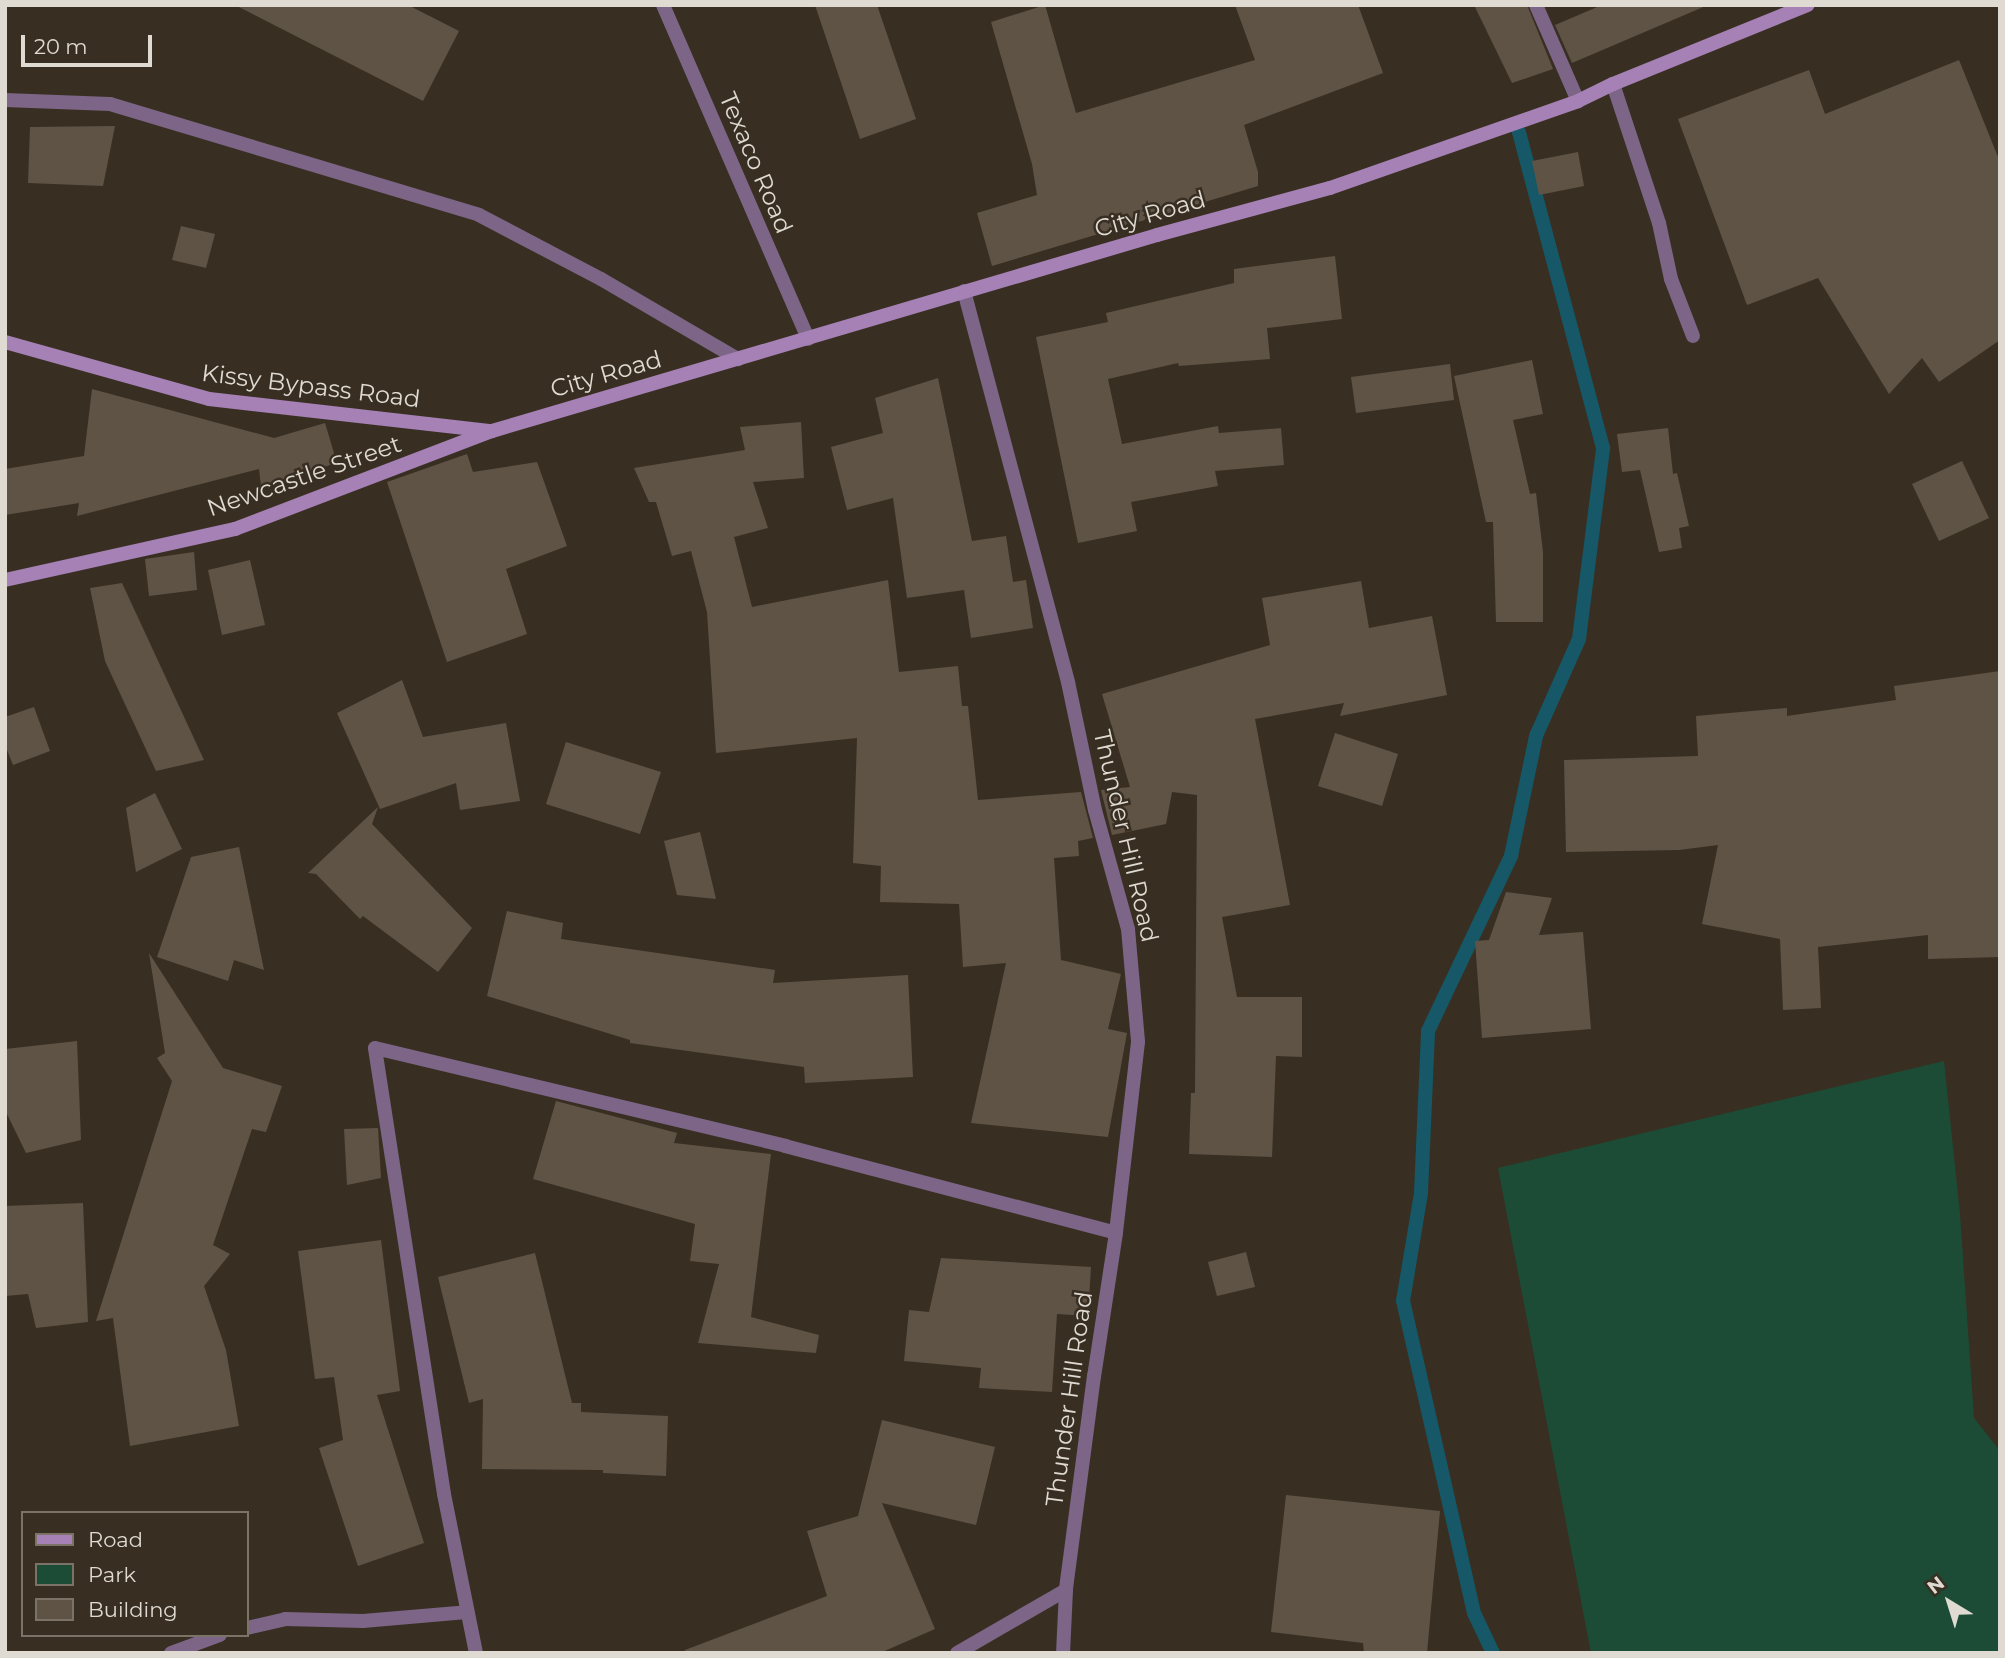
<!DOCTYPE html>
<html>
<head>
<meta charset="utf-8">
<style>
  body { margin:0 }
  #map { position:relative; width:2005px; height:1658px; overflow:hidden; background:#382f22; font-family:Montserrat,sans-serif }
  div>[style] { position:absolute }
  .green>* { inset:0; background:#1c4c35 }
  .stream>* { height:14px; margin:-7px; padding:0 7px; transform-origin:7px; border-radius:7px; background:#165867 }
  .building>* { inset:0; background:#5f5346 }
  .lane>* { height:14px; margin:-7px; padding:0 7px; transform-origin:7px; border-radius:7px; background:#7c6586 }
  .street>* { height:14px; margin:-7px; padding:0 7px; transform-origin:7px; border-radius:7px; background:#7c6586 }
  .secondary>* { height:14px; margin:-7px; padding:0 7px; transform-origin:7px; border-radius:7px; background:#a681b6 }
  span { translate:-50% -50%; white-space:nowrap; text-align:center; line-height:1.15; -webkit-text-stroke:5px #382f22; paint-order:stroke }
  .street-label { font-size:24px; color:#dfdad2 }
  .frame { position:absolute; inset:0; border:7px solid #dfdad2; pointer-events:none }
  .legend { position:absolute; left:21px; top:1511px; width:228px; height:126px; box-sizing:border-box; background:#382f22; border:2px solid #7b7368; margin:0; padding:9px 12px; list-style:none; font-size:21px; color:#dfdad2 }
  .legend li { display:flex; align-items:center; gap:14px; height:35px }
  .legend b { width:35px; border:2px solid #7b7368 }
  .north { position:absolute; left:1914px; top:1567px; width:70px; height:70px; -webkit-text-stroke:5px #382f22; paint-order:stroke; rotate:322deg; font-size:19px; font-weight:700; line-height:28px; text-align:center; color:#dfdad2 }
  .north::after { content:''; display:block; margin:auto; width:24px; height:32px; background:#dfdad2; clip-path:polygon(50% 0,100% 100%,50% 72%,0 100%) }
  .scale { position:absolute; left:21px; top:35px; width:131px; height:32px; box-sizing:border-box; border:4px solid #dfdad2; border-top:0; padding-left:9px; font-size:21px; line-height:24px; white-space:nowrap; color:#dfdad2; -webkit-text-stroke:5px #382f22; paint-order:stroke }
</style>
</head>
<body>
<div id="map">
  <div class="green">
    <div style="clip-path:polygon(1944px 1061px,1960px 1214px,1974px 1418px,2000px 1451px,2000px 1653px,1591px 1653px,1498px 1168px)"></div>
  </div>
  <div class="stream">
    <div style="left:1493px;top:1653px;width:44px;rotate:-115.4deg"></div>
    <div style="left:1474px;top:1613px;width:320px;rotate:-102.8deg"></div>
    <div style="left:1403px;top:1301px;width:109px;rotate:-80.5deg"></div>
    <div style="left:1421px;top:1193px;width:162px;rotate:-87.5deg"></div>
    <div style="left:1428px;top:1031px;width:194px;rotate:-64.6deg"></div>
    <div style="left:1511px;top:856px;width:123px;rotate:-78.2deg"></div>
    <div style="left:1536px;top:736px;width:106px;rotate:-66.1deg"></div>
    <div style="left:1579px;top:639px;width:193px;rotate:-82.8deg"></div>
    <div style="left:1603px;top:448px;width:327px;rotate:-104.9deg"></div>
  </div>
  <div class="building">
    <div style="clip-path:polygon(235px 5px,408px 5px,459px 31px,423px 101px)"></div>
    <div style="clip-path:polygon(815px 5px,877px 5px,916px 119px,860px 139px)"></div>
    <div style="clip-path:polygon(1045px 5px,1076px 113px,1255px 60px,1235px 5px,1358px 5px,1383px 73px,1244px 125px,1258px 172px,1258px 186px,992px 266px,977px 213px,1037px 195px,1032px 164px,991px 22px)"></div>
    <div style="clip-path:polygon(1474px 5px,1527px 5px,1553px 69px,1512px 83px)"></div>
    <div style="clip-path:polygon(1602px 5px,1708px 5px,1572px 63px,1555px 25px)"></div>
    <div style="clip-path:polygon(1959px 60px,2000px 162px,2000px 340px,1939px 382px,1922px 358px,1889px 394px,1818px 278px,1747px 305px,1678px 119px,1809px 70px,1825px 114px)"></div>
    <div style="clip-path:polygon(115px 126px,103px 186px,28px 183px,30px 127px)"></div>
    <div style="clip-path:polygon(1578px 152px,1584px 186px,1539px 195px,1532px 161px)"></div>
    <div style="clip-path:polygon(181px 226px,215px 234px,206px 268px,172px 260px)"></div>
    <div style="clip-path:polygon(1335px 256px,1342px 319px,1267px 328px,1270px 359px,1179px 366px,1178px 363px,1108px 379px,1122px 444px,1218px 426px,1219px 433px,1281px 428px,1284px 465px,1215px 471px,1218px 486px,1131px 502px,1137px 531px,1078px 543px,1036px 337px,1108px 322px,1106px 313px,1234px 283px,1234px 269px)"></div>
    <div style="clip-path:polygon(1532px 360px,1543px 414px,1513px 420px,1530px 494px,1536px 493px,1543px 552px,1543px 622px,1496px 622px,1493px 522px,1486px 522px,1454px 376px)"></div>
    <div style="clip-path:polygon(1450px 364px,1454px 400px,1356px 413px,1351px 377px)"></div>
    <div style="clip-path:polygon(938px 378px,972px 541px,1006px 536px,1013px 582px,1026px 580px,1033px 628px,971px 638px,964px 590px,907px 598px,893px 498px,847px 510px,831px 447px,883px 433px,875px 398px)"></div>
    <div style="clip-path:polygon(92px 389px,274px 438px,325px 423px,337px 463px,261px 486px,259px 469px,77px 516px,79px 503px,5px 515px,5px 469px,84px 456px)"></div>
    <div style="clip-path:polygon(801px 422px,804px 478px,753px 482px,768px 528px,734px 537px,752px 607px,888px 580px,899px 672px,958px 666px,962px 706px,968px 706px,978px 800px,1081px 792px,1093px 838px,1078px 841px,1079px 856px,1054px 858px,1061px 960px,1121px 974px,1108px 1029px,1127px 1033px,1108px 1137px,971px 1123px,1006px 963px,963px 967px,959px 904px,880px 902px,881px 866px,853px 863px,857px 738px,716px 753px,707px 612px,691px 551px,672px 556px,656px 502px,649px 502px,634px 468px,745px 450px,740px 427px)"></div>
    <div style="clip-path:polygon(1668px 428px,1673px 474px,1677px 473px,1689px 526px,1679px 528px,1682px 548px,1659px 552px,1640px 470px,1622px 472px,1617px 434px)"></div>
    <div style="clip-path:polygon(467px 454px,473px 472px,537px 462px,567px 546px,506px 569px,527px 634px,447px 662px,387px 482px)"></div>
    <div style="clip-path:polygon(1962px 461px,1989px 518px,1939px 541px,1912px 484px)"></div>
    <div style="clip-path:polygon(194px 552px,197px 590px,149px 596px,145px 559px)"></div>
    <div style="clip-path:polygon(250px 560px,265px 625px,222px 635px,208px 570px)"></div>
    <div style="clip-path:polygon(1361px 581px,1369px 628px,1432px 616px,1447px 695px,1340px 716px,1344px 703px,1255px 719px,1290px 905px,1222px 917px,1237px 997px,1302px 997px,1302px 1057px,1276px 1056px,1272px 1157px,1189px 1154px,1191px 1093px,1195px 1093px,1197px 795px,1172px 792px,1166px 824px,1112px 835px,1101px 790px,1130px 787px,1102px 694px,1270px 645px,1262px 598px)"></div>
    <div style="clip-path:polygon(122px 583px,204px 760px,156px 771px,105px 661px,90px 588px)"></div>
    <div style="clip-path:polygon(2000px 671px,2000px 957px,1928px 959px,1928px 935px,1818px 947px,1821px 1008px,1783px 1010px,1780px 939px,1702px 924px,1718px 845px,1679px 850px,1566px 852px,1564px 760px,1698px 756px,1696px 716px,1787px 708px,1787px 716px,1896px 700px,1894px 686px)"></div>
    <div style="clip-path:polygon(402px 680px,423px 737px,506px 723px,520px 801px,460px 810px,456px 783px,380px 809px,337px 713px)"></div>
    <div style="clip-path:polygon(34px 707px,50px 751px,13px 765px,5px 745px,5px 717px)"></div>
    <div style="clip-path:polygon(1335px 733px,1398px 754px,1382px 806px,1318px 786px)"></div>
    <div style="clip-path:polygon(566px 742px,661px 772px,640px 834px,546px 804px)"></div>
    <div style="clip-path:polygon(155px 793px,182px 849px,136px 872px,126px 808px)"></div>
    <div style="clip-path:polygon(378px 807px,372px 824px,472px 928px,438px 972px,363px 916px,360px 919px,316px 874px,308px 873px)"></div>
    <div style="clip-path:polygon(700px 832px,716px 899px,677px 895px,664px 841px)"></div>
    <div style="clip-path:polygon(239px 847px,264px 970px,234px 960px,228px 981px,157px 957px,191px 857px)"></div>
    <div style="clip-path:polygon(1506px 892px,1552px 898px,1539px 935px,1583px 932px,1591px 1029px,1482px 1038px,1475px 941px,1489px 940px)"></div>
    <div style="clip-path:polygon(507px 911px,563px 923px,561px 939px,775px 970px,773px 983px,908px 975px,913px 1077px,805px 1083px,804px 1067px,630px 1043px,630px 1040px,487px 996px)"></div>
    <div style="clip-path:polygon(149px 953px,223px 1068px,282px 1086px,266px 1132px,252px 1129px,213px 1245px,230px 1254px,204px 1286px,226px 1350px,239px 1426px,130px 1446px,113px 1318px,96px 1321px,172px 1081px,157px 1058px,165px 1053px)"></div>
    <div style="clip-path:polygon(77px 1041px,81px 1140px,26px 1153px,5px 1110px,5px 1049px)"></div>
    <div style="clip-path:polygon(556px 1101px,677px 1133px,674px 1143px,771px 1154px,751px 1317px,819px 1335px,816px 1353px,698px 1343px,719px 1264px,690px 1261px,695px 1224px,533px 1179px)"></div>
    <div style="clip-path:polygon(378px 1128px,381px 1178px,347px 1185px,344px 1129px)"></div>
    <div style="clip-path:polygon(83px 1203px,88px 1322px,36px 1328px,28px 1294px,5px 1296px,5px 1206px)"></div>
    <div style="clip-path:polygon(381px 1240px,400px 1391px,377px 1395px,424px 1543px,358px 1566px,319px 1448px,343px 1440px,334px 1377px,315px 1379px,298px 1251px)"></div>
    <div style="clip-path:polygon(1246px 1252px,1255px 1287px,1217px 1296px,1208px 1262px)"></div>
    <div style="clip-path:polygon(535px 1253px,572px 1403px,581px 1403px,581px 1412px,668px 1416px,666px 1476px,603px 1473px,603px 1470px,482px 1469px,483px 1399px,469px 1403px,438px 1277px)"></div>
    <div style="clip-path:polygon(941px 1258px,1091px 1267px,1088px 1316px,1057px 1314px,1052px 1392px,979px 1388px,981px 1368px,904px 1361px,909px 1310px,929px 1312px)"></div>
    <div style="clip-path:polygon(882px 1420px,995px 1447px,976px 1525px,882px 1503px,935px 1629px,880px 1653px,685px 1653px,685px 1650px,827px 1596px,807px 1531px,858px 1516px)"></div>
    <div style="clip-path:polygon(1286px 1495px,1440px 1511px,1427px 1653px,1364px 1653px,1363px 1643px,1271px 1632px)"></div>
  </div>
  <div class="lane">
    <div style="left:1613px;top:84px;width:146px;rotate:71.7deg"></div>
    <div style="left:1659px;top:223px;width:57px;rotate:77.9deg"></div>
    <div style="left:1671px;top:279px;width:61px;rotate:68.9deg"></div>
    <div style="left:5px;top:100px;width:105px;rotate:2.2deg"></div>
    <div style="left:110px;top:104px;width:385px;rotate:16.7deg"></div>
    <div style="left:479px;top:215px;width:138px;rotate:27.7deg"></div>
    <div style="left:601px;top:279px;width:159px;rotate:30.3deg"></div>
  </div>
  <div class="street">
    <div style="left:663px;top:5px;width:364px;rotate:66.5deg"></div>
    <div style="left:1536px;top:5px;width:105px;rotate:66.4deg"></div>
    <div style="left:964px;top:291px;width:405px;rotate:75.1deg"></div>
    <div style="left:1068px;top:682px;width:131px;rotate:78.1deg"></div>
    <div style="left:1095px;top:810px;width:123px;rotate:74.5deg"></div>
    <div style="left:1128px;top:929px;width:113px;rotate:84.9deg"></div>
    <div style="left:1138px;top:1042px;width:192px;rotate:96.6deg"></div>
    <div style="left:1116px;top:1233px;width:145px;rotate:98.7deg"></div>
    <div style="left:1094px;top:1376px;width:216px;rotate:97.5deg"></div>
    <div style="left:1066px;top:1590px;width:63px;rotate:92.7deg"></div>
    <div style="left:247px;top:1628px;width:39px;rotate:-13deg"></div>
    <div style="left:285px;top:1619px;width:78px;rotate:1.5deg"></div>
    <div style="left:363px;top:1621px;width:104px;rotate:-4.9deg"></div>
    <div style="left:171px;top:1653px;width:52px;rotate:-20.2deg"></div>
    <div style="left:476px;top:1653px;width:162px;rotate:-101.4deg"></div>
    <div style="left:444px;top:1494px;width:451px;rotate:-98.8deg"></div>
    <div style="left:375px;top:1048px;width:422px;rotate:13.4deg"></div>
    <div style="left:785px;top:1146px;width:342px;rotate:14.7deg"></div>
    <div style="left:957px;top:1653px;width:126px;rotate:-30deg"></div>
  </div>
  <div class="secondary">
    <div style="left:5px;top:342px;width:212px;rotate:15.6deg"></div>
    <div style="left:209px;top:399px;width:284px;rotate:6.5deg"></div>
    <div style="left:5px;top:580px;width:236px;rotate:-12.5deg"></div>
    <div style="left:235px;top:529px;width:275px;rotate:-20.9deg"></div>
    <div style="left:492px;top:431px;width:693px;rotate:-16.42deg"></div>
    <div style="left:1157px;top:235px;width:179px;rotate:-15.2deg"></div>
    <div style="left:1330px;top:188px;width:263px;rotate:-19.3deg"></div>
    <div style="left:1578px;top:101px;width:39px;rotate:-26deg"></div>
    <div style="left:1613px;top:84px;width:210px;rotate:-22.1deg"></div>
  </div>
  <div class="street-label">
    <span style="left:756px;top:163px;rotate:67deg">Texaco Road</span>
    <span style="left:1150px;top:214px;rotate:-16deg">City Road</span>
    <span style="left:606px;top:374px;rotate:-16deg">City Road</span>
    <span style="left:311px;top:386px;rotate:7deg">Kissy Bypass Road</span>
    <span style="left:304px;top:476px;rotate:-19deg">Newcastle Street</span>
    <span style="left:1126px;top:836px;rotate:77deg">Thunder Hill Road</span>
    <span style="left:1069px;top:1399px;rotate:-82deg">Thunder Hill Road</span>
  </div>
  <div class="frame"></div>
  <ul class="legend">
  <li><b style="height:9px;background:#a681b6"></b>Road</li>
  <li><b style="height:19px;background:#1c4c35"></b>Park</li>
  <li><b style="height:19px;background:#5f5346"></b>Building</li>
  </ul>
  <div class="north">N</div>
  <div class="scale">20 m</div>
</div>
</body>
</html>
